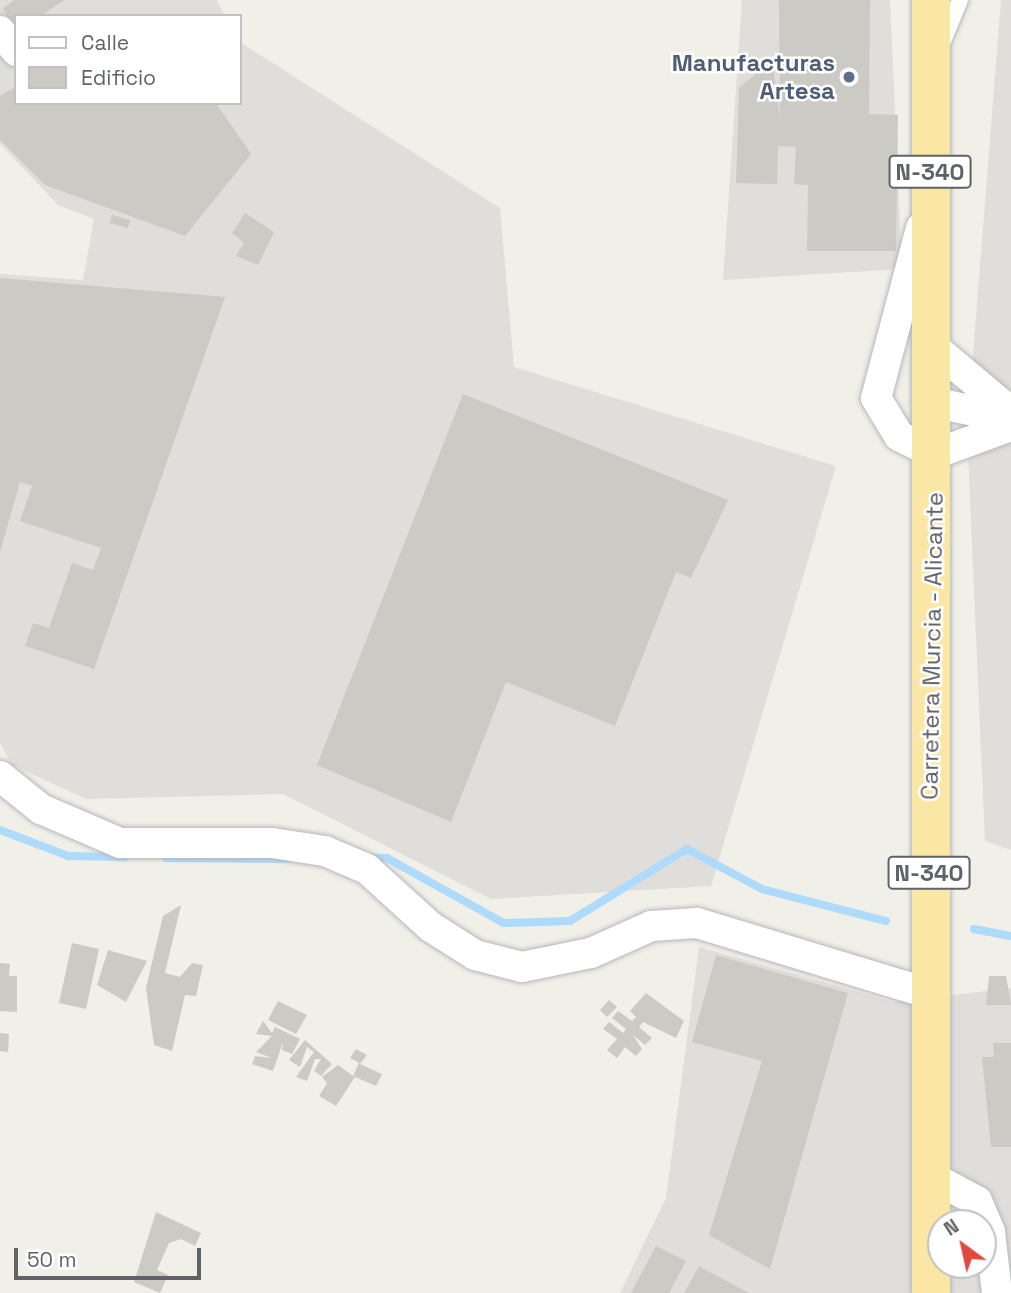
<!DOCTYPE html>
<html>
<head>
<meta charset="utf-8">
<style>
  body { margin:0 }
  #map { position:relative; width:1011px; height:1293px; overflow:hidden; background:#f0efe8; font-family:"Space Grotesk",sans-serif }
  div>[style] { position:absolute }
  .industrial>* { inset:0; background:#e0deda }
  .stream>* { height:8px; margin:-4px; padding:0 4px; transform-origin:4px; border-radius:4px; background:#aedafb }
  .building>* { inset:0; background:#cccac4 }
  .roads { filter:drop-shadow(0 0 2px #b5b8bc) drop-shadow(0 0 2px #b5b8bc) }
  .service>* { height:16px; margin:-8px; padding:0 8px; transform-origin:8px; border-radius:8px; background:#fff }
  .minor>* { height:30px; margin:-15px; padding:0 15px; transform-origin:15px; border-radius:15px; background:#fff }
  .trunk>* { height:38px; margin:-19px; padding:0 19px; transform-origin:19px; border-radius:19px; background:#fae7a6 }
  .dots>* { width:19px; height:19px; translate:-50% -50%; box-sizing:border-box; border:4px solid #fff; border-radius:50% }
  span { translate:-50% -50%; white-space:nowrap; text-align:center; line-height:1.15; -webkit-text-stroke:5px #fff; paint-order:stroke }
  .shield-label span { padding:2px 5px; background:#fff; border:2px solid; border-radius:5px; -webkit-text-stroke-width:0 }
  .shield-label { font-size:23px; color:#5f6367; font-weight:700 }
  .service-label { font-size:24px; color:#4e5e75; font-weight:700 }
  .right { translate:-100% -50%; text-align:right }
  .street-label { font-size:24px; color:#5f6367 }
  .legend { position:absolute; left:14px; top:14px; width:228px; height:91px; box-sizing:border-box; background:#fff; border:2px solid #bfc1c2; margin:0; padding:9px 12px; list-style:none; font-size:21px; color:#5f6367 }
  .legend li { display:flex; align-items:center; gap:14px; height:35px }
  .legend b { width:35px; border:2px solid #bfc1c2 }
  .north { position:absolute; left:927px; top:1209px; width:70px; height:70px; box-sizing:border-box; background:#fff; border:2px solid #bfc1c2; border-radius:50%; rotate:327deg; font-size:19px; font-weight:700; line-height:28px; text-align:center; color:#5f6367 }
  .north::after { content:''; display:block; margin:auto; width:24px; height:32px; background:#e1493e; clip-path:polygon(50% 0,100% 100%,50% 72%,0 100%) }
  .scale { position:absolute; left:14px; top:1248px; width:187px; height:32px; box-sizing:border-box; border:4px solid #5f6367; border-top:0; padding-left:9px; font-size:21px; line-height:24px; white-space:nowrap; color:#5f6367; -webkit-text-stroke:5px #fff; paint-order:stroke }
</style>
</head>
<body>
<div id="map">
  <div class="industrial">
    <div style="clip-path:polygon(0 0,217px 0,225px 16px,16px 16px,16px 103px,240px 103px,240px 42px,500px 208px,514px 367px,836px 466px,711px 886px,491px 899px,283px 794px,86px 799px,12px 765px,0 743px,0 274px,83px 280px,94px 219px,58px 205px,0 144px)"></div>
    <div style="clip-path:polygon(742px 0,890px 0,902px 269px,723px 280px)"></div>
    <div style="clip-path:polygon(1001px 0,1011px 0,1011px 850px,985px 841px,967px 431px)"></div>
    <div style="clip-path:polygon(evenodd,699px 947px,894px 1002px,1011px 988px,1011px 1293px,620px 1293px,666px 1198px,699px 947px,941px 1223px,983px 1223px,983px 1265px,941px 1265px,941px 1223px)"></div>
  </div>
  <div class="stream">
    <div style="left:0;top:830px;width:73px;rotate:20.9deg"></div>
    <div style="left:68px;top:856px;width:57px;rotate:1deg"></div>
    <div style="left:166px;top:858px;width:123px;rotate:0.5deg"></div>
    <div style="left:369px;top:858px;width:18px"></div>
    <div style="left:387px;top:858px;width:134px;rotate:29.1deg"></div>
    <div style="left:504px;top:923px;width:66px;rotate:-1.7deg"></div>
    <div style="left:570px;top:921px;width:137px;rotate:-31.6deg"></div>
    <div style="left:687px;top:849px;width:85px;rotate:28.1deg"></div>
    <div style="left:762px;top:889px;width:128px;rotate:14.5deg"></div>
    <div style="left:974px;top:929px;width:38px;rotate:11deg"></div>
  </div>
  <div class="building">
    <div style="clip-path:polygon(14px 0,64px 0,41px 16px,16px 16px,16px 38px,3px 8px)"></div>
    <div style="clip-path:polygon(779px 0,870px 0,869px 114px,898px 115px,896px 251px,807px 251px,808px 185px,794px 184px,796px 147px,778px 146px,777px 184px,736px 183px,739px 88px,772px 60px,780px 116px)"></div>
    <div style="clip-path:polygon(16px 87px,16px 103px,216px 103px,251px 154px,185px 236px,45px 185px,0 140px,0 96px)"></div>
    <div style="clip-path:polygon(245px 213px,274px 232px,258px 265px,236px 256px,244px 243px,232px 233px)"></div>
    <div style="clip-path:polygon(112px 215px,130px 220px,128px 228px,110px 223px)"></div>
    <div style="clip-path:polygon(0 278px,225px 297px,94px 669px,25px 646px,33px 623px,49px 628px,72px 563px,93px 570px,101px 548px,20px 521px,32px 486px,20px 482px,0 552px)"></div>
    <div style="clip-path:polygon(463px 394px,728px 500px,691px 578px,676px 572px,615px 726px,506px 682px,451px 822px,317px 765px)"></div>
    <div style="clip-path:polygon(181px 905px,165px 973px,180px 977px,192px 963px,203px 965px,196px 996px,185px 995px,172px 1051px,154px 1045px,146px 988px,163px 916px)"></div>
    <div style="clip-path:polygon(72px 943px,99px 949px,86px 1009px,59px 1003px)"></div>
    <div style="clip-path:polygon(108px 950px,147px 961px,126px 1002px,97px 985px)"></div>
    <div style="clip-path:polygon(716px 955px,848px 993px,770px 1269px,709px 1235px,762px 1061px,692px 1042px)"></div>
    <div style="clip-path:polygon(0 963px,10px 964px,9px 976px,17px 976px,17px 1012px,0 1011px)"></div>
    <div style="clip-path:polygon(989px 976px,1006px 976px,1011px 1005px,986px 1005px)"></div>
    <div style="clip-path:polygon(646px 993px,684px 1021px,676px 1038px,643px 1022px,639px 1027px,652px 1038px,645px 1045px,633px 1035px,642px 1049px,636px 1056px,625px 1047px,617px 1058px,607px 1050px,617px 1039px,603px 1029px,609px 1022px,623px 1033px,626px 1029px,612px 1018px,618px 1011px,632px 1021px,636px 1017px,630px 1011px)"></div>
    <div style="clip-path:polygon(609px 1000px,617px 1007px,607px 1017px,600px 1010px)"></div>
    <div style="clip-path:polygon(278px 1001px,307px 1015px,296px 1034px,268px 1020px)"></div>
    <div style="clip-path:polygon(263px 1021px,272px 1033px,275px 1027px,300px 1039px,292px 1054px,282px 1050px,283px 1042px,273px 1071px,252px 1064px,255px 1056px,272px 1058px,256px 1052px,272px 1036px,256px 1034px)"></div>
    <div style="clip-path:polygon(0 1033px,9px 1034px,8px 1052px,0 1051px)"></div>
    <div style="clip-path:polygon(305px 1040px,332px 1064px,321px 1076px,314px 1071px,321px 1059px,315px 1059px,307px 1081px,296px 1077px,314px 1052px,307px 1047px,300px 1067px,289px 1060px)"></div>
    <div style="clip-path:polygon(993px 1043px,1011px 1043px,1011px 1147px,991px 1147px,982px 1057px,994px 1057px)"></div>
    <div style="clip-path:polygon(356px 1049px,367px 1055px,360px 1064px,382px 1074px,376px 1086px,355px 1077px,336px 1106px,319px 1096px,327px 1083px,322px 1077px,338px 1065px,353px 1076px,359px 1063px,350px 1058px)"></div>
    <div style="clip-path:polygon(156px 1212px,201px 1233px,195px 1246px,181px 1239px,169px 1243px,157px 1270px,168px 1275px,160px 1293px,134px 1282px)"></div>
    <div style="clip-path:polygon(656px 1246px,686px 1261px,669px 1293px,631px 1293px)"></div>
    <div style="clip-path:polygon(699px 1266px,749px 1293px,684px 1293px)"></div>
  </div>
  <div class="roads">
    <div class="service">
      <div style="left:943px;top:41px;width:44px;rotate:-67.5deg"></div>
    </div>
    <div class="minor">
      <div style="left:0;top:31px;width:26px;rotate:51deg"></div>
      <div style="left:921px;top:228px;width:176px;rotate:104.8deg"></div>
      <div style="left:876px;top:398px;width:44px;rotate:58.8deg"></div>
      <div style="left:899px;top:436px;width:40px;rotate:26.6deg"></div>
      <div style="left:935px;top:454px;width:81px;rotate:-20.2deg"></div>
      <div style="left:930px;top:344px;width:106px;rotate:40deg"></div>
      <div style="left:932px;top:402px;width:81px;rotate:12.1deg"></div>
      <div style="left:0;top:776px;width:53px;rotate:38.8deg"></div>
      <div style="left:41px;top:809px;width:86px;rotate:23.3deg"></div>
      <div style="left:120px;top:843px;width:152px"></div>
      <div style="left:272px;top:843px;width:54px;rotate:8.6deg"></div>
      <div style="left:325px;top:851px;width:46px;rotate:23.2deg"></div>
      <div style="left:367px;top:869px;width:86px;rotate:42.2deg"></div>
      <div style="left:431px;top:927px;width:52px;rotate:32.5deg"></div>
      <div style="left:475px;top:955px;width:49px;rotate:14.3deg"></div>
      <div style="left:522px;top:967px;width:70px;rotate:-11.5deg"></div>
      <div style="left:591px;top:953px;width:66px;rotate:-24.2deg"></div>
      <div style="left:651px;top:926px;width:46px;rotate:-3.7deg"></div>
      <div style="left:697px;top:923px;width:241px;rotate:16.9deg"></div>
      <div style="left:930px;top:1176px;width:53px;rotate:28deg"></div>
      <div style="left:977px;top:1201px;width:34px;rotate:67deg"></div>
      <div style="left:990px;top:1232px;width:61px;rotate:83.5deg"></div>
    </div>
    <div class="trunk">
      <div style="left:931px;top:1293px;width:1293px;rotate:-90deg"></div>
    </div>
  </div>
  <div class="dots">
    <div style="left:849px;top:77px;background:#5c6f8a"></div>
  </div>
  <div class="shield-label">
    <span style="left:930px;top:172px">N-340</span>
    <span style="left:929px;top:873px">N-340</span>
  </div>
  <div class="service-label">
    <span class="right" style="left:835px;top:77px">Manufacturas<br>Artesa</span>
  </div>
  <div class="street-label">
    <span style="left:932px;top:646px;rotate:-89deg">Carretera Murcia - Alicante</span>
  </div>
  <ul class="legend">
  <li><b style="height:9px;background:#fff"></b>Calle</li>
  <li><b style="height:19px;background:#cccac4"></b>Edificio</li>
  </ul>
  <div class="north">N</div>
  <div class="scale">50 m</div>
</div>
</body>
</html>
